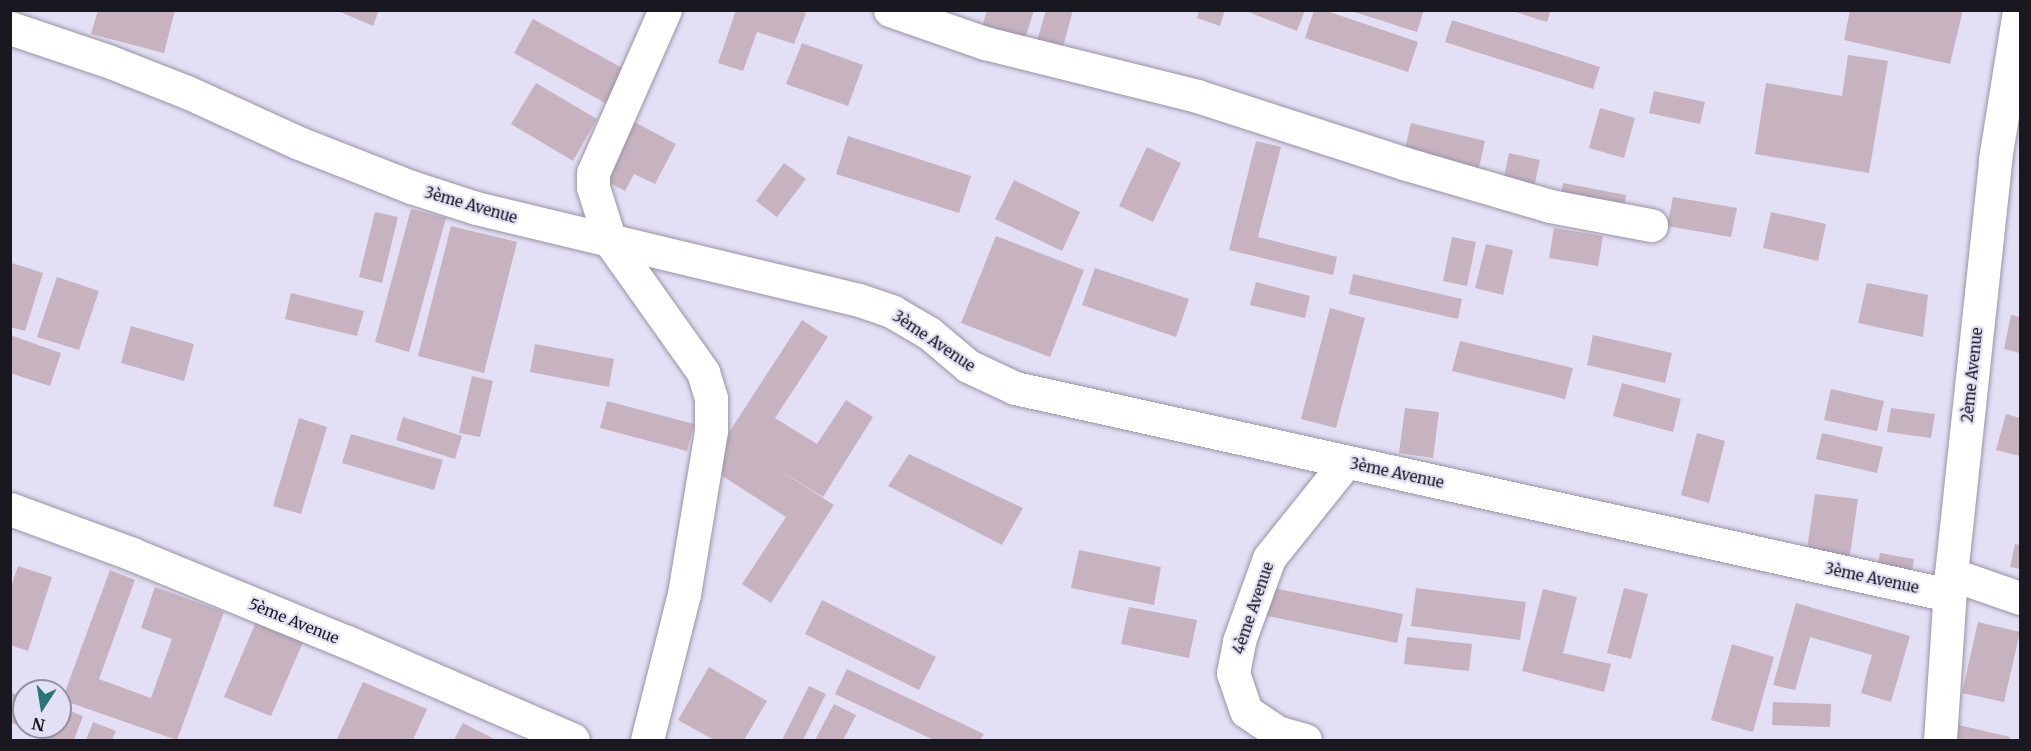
<!DOCTYPE html>
<html>
<head>
<meta charset="utf-8">
<style>
  body { margin:0 }
  #map { position:relative; width:2031px; height:751px; overflow:hidden; background:#e3dff4; font-family:Merriweather,serif }
  div>[style] { position:absolute }
  .building>* { inset:0; background:#c7b3c0 }
  .roads { filter:drop-shadow(0 0 2px #9893a8) drop-shadow(0 0 2px #9893a8) }
  .street>* { height:33px; margin:-16.5px; padding:0 16.5px; transform-origin:16.5px; border-radius:16.5px; background:#fff }
  span { translate:-50% -50%; white-space:nowrap; text-align:center; line-height:1.15; -webkit-text-stroke:4.5px #e3dff4; paint-order:stroke }
  .street-label { font-size:15px; color:#19171f }
  .frame { position:absolute; inset:0; border:12px solid #19171f; pointer-events:none }
  .north { position:absolute; left:12px; top:679px; width:60px; height:60px; box-sizing:border-box; background:#e3dff4; border:2px solid #928f9f; border-radius:50%; rotate:192deg; font-size:16px; font-weight:700; line-height:24px; text-align:center; color:#19171f }
  .north::after { content:''; display:block; margin:auto; width:21px; height:27px; background:#2a7478; clip-path:polygon(50% 0,100% 100%,50% 72%,0 100%) }
</style>
</head>
<body>
<div id="map">
  <div class="building">
    <div style="clip-path:polygon(98px 10px,175px 10px,164px 53px,91px 34px)"></div>
    <div style="clip-path:polygon(336px 10px,379px 10px,373px 26px)"></div>
    <div style="clip-path:polygon(736px 10px,798px 10px,806px 13px,794px 44px,757px 32px,743px 71px,718px 63px)"></div>
    <div style="clip-path:polygon(987px 10px,1034px 10px,1025px 39px,982px 27px)"></div>
    <div style="clip-path:polygon(1046px 10px,1073px 10px,1063px 47px,1037px 41px)"></div>
    <div style="clip-path:polygon(1199px 10px,1225px 10px,1220px 26px,1197px 18px)"></div>
    <div style="clip-path:polygon(1243px 10px,1305px 10px,1297px 31px)"></div>
    <div style="clip-path:polygon(1314px 10px,1324px 10px,1418px 42px,1408px 72px,1305px 38px)"></div>
    <div style="clip-path:polygon(1348px 10px,1424px 10px,1417px 32px)"></div>
    <div style="clip-path:polygon(1509px 10px,1551px 10px,1547px 22px)"></div>
    <div style="clip-path:polygon(1850px 10px,1963px 10px,1950px 64px,1844px 40px)"></div>
    <div style="clip-path:polygon(533px 19px,626px 70px,607px 104px,514px 53px)"></div>
    <div style="clip-path:polygon(1452px 20px,1600px 67px,1593px 89px,1445px 42px)"></div>
    <div style="clip-path:polygon(802px 43px,863px 65px,848px 106px,786px 84px)"></div>
    <div style="clip-path:polygon(1848px 55px,1888px 61px,1869px 173px,1755px 154px,1766px 83px,1842px 96px)"></div>
    <div style="clip-path:polygon(536px 83px,597px 119px,573px 161px,511px 124px)"></div>
    <div style="clip-path:polygon(1654px 91px,1705px 102px,1700px 124px,1649px 113px)"></div>
    <div style="clip-path:polygon(1600px 108px,1635px 118px,1624px 158px,1589px 148px)"></div>
    <div style="clip-path:polygon(627px 118px,676px 144px,655px 184px,634px 174px,625px 191px,597px 176px)"></div>
    <div style="clip-path:polygon(1411px 123px,1485px 141px,1477px 176px,1403px 158px)"></div>
    <div style="clip-path:polygon(848px 136px,971px 176px,959px 213px,836px 174px)"></div>
    <div style="clip-path:polygon(1256px 141px,1281px 147px,1258px 237px,1337px 257px,1333px 275px,1229px 250px)"></div>
    <div style="clip-path:polygon(1147px 147px,1181px 163px,1153px 222px,1119px 206px)"></div>
    <div style="clip-path:polygon(1509px 153px,1540px 160px,1533px 192px,1502px 186px)"></div>
    <div style="clip-path:polygon(784px 163px,806px 179px,777px 217px,756px 201px)"></div>
    <div style="clip-path:polygon(1014px 180px,1080px 212px,1062px 251px,995px 219px)"></div>
    <div style="clip-path:polygon(1563px 183px,1626px 195px,1623px 213px,1560px 201px)"></div>
    <div style="clip-path:polygon(1673px 197px,1737px 208px,1731px 237px,1667px 226px)"></div>
    <div style="clip-path:polygon(411px 209px,446px 218px,409px 352px,375px 342px)"></div>
    <div style="clip-path:polygon(375px 212px,398px 217px,382px 283px,359px 277px)"></div>
    <div style="clip-path:polygon(1771px 212px,1826px 224px,1818px 261px,1763px 248px)"></div>
    <div style="clip-path:polygon(451px 226px,517px 242px,484px 373px,418px 356px)"></div>
    <div style="clip-path:polygon(1554px 228px,1603px 236px,1598px 266px,1549px 258px)"></div>
    <div style="clip-path:polygon(996px 236px,1084px 270px,1050px 357px,961px 323px)"></div>
    <div style="clip-path:polygon(1452px 237px,1476px 242px,1467px 286px,1443px 281px)"></div>
    <div style="clip-path:polygon(1486px 244px,1513px 250px,1503px 295px,1475px 288px)"></div>
    <div style="clip-path:polygon(12px 263px,43px 273px,25px 331px,10px 327px)"></div>
    <div style="clip-path:polygon(1095px 268px,1189px 299px,1176px 337px,1082px 305px)"></div>
    <div style="clip-path:polygon(1353px 274px,1462px 299px,1458px 319px,1349px 294px)"></div>
    <div style="clip-path:polygon(57px 277px,99px 291px,79px 350px,37px 337px)"></div>
    <div style="clip-path:polygon(1256px 282px,1310px 296px,1305px 318px,1250px 305px)"></div>
    <div style="clip-path:polygon(1867px 283px,1928px 295px,1923px 337px,1858px 323px)"></div>
    <div style="clip-path:polygon(291px 293px,364px 311px,357px 336px,285px 319px)"></div>
    <div style="clip-path:polygon(1330px 308px,1365px 318px,1336px 428px,1301px 419px)"></div>
    <div style="clip-path:polygon(2011px 315px,2020px 317px,2020px 353px,2004px 349px)"></div>
    <div style="clip-path:polygon(802px 320px,828px 337px,775px 418px,817px 444px,846px 400px,873px 417px,823px 497px,771px 465px,834px 505px,771px 603px,742px 584px,786px 517px,707px 466px)"></div>
    <div style="clip-path:polygon(131px 326px,194px 344px,184px 381px,121px 363px)"></div>
    <div style="clip-path:polygon(10px 335px,61px 353px,50px 386px,10px 373px)"></div>
    <div style="clip-path:polygon(1593px 335px,1672px 353px,1665px 383px,1587px 365px)"></div>
    <div style="clip-path:polygon(1460px 341px,1573px 368px,1565px 399px,1452px 371px)"></div>
    <div style="clip-path:polygon(535px 344px,614px 359px,609px 387px,530px 372px)"></div>
    <div style="clip-path:polygon(472px 376px,493px 381px,480px 437px,459px 433px)"></div>
    <div style="clip-path:polygon(1622px 383px,1681px 399px,1673px 432px,1613px 416px)"></div>
    <div style="clip-path:polygon(1831px 389px,1884px 401px,1877px 431px,1824px 420px)"></div>
    <div style="clip-path:polygon(607px 401px,694px 424px,687px 451px,600px 428px)"></div>
    <div style="clip-path:polygon(1405px 408px,1439px 412px,1433px 458px,1399px 453px)"></div>
    <div style="clip-path:polygon(1891px 408px,1935px 414px,1931px 438px,1887px 432px)"></div>
    <div style="clip-path:polygon(2006px 414px,2020px 418px,2020px 456px,1996px 450px)"></div>
    <div style="clip-path:polygon(403px 417px,462px 436px,455px 459px,396px 440px)"></div>
    <div style="clip-path:polygon(299px 418px,327px 427px,301px 514px,273px 506px)"></div>
    <div style="clip-path:polygon(1697px 433px,1725px 441px,1709px 503px,1681px 495px)"></div>
    <div style="clip-path:polygon(1822px 433px,1883px 447px,1877px 473px,1816px 459px)"></div>
    <div style="clip-path:polygon(351px 434px,443px 460px,434px 490px,342px 463px)"></div>
    <div style="clip-path:polygon(909px 454px,1023px 508px,1002px 545px,888px 486px)"></div>
    <div style="clip-path:polygon(1815px 494px,1858px 499px,1849px 562px,1806px 556px)"></div>
    <div style="clip-path:polygon(2015px 544px,2020px 545px,2020px 569px,2010px 567px)"></div>
    <div style="clip-path:polygon(1079px 550px,1161px 567px,1154px 605px,1071px 588px)"></div>
    <div style="clip-path:polygon(1880px 553px,1914px 559px,1911px 577px,1877px 571px)"></div>
    <div style="clip-path:polygon(18px 566px,52px 577px,28px 651px,10px 645px,10px 590px)"></div>
    <div style="clip-path:polygon(110px 570px,135px 580px,99px 679px,151px 698px,172px 639px,141px 628px,155px 587px,224px 612px,177px 740px,62px 700px)"></div>
    <div style="clip-path:polygon(1273px 588px,1403px 614px,1397px 643px,1267px 616px)"></div>
    <div style="clip-path:polygon(1416px 588px,1526px 602px,1520px 640px,1411px 626px)"></div>
    <div style="clip-path:polygon(1624px 588px,1648px 594px,1631px 659px,1607px 653px)"></div>
    <div style="clip-path:polygon(1543px 589px,1577px 597px,1563px 653px,1611px 664px,1604px 692px,1522px 671px)"></div>
    <div style="clip-path:polygon(822px 600px,936px 657px,919px 690px,805px 634px)"></div>
    <div style="clip-path:polygon(1796px 603px,1910px 636px,1891px 702px,1861px 693px,1872px 655px,1810px 637px,1795px 690px,1773px 685px)"></div>
    <div style="clip-path:polygon(1129px 607px,1197px 620px,1189px 658px,1121px 644px)"></div>
    <div style="clip-path:polygon(256px 622px,303px 642px,271px 716px,224px 697px)"></div>
    <div style="clip-path:polygon(1978px 622px,2020px 632px,2004px 702px,1962px 693px)"></div>
    <div style="clip-path:polygon(1407px 637px,1472px 644px,1469px 671px,1404px 664px)"></div>
    <div style="clip-path:polygon(1732px 644px,1774px 657px,1753px 732px,1711px 720px)"></div>
    <div style="clip-path:polygon(709px 667px,767px 701px,744px 740px,714px 740px,678px 720px)"></div>
    <div style="clip-path:polygon(847px 669px,984px 734px,980px 740px,934px 740px,835px 694px)"></div>
    <div style="clip-path:polygon(363px 682px,427px 709px,413px 740px,337px 739px)"></div>
    <div style="clip-path:polygon(809px 686px,826px 694px,803px 740px,782px 740px)"></div>
    <div style="clip-path:polygon(10px 692px,24px 697px,24px 727px,45px 727px,42px 735px,10px 722px)"></div>
    <div style="clip-path:polygon(1773px 702px,1831px 704px,1830px 727px,1772px 725px)"></div>
    <div style="clip-path:polygon(834px 704px,856px 715px,843px 740px,815px 740px)"></div>
    <div style="clip-path:polygon(60px 707px,83px 716px,74px 740px,47px 740px,52px 727px,60px 727px)"></div>
    <div style="clip-path:polygon(93px 722px,116px 731px,112px 740px,86px 740px)"></div>
    <div style="clip-path:polygon(463px 723px,496px 740px,454px 740px)"></div>
    <div style="clip-path:polygon(1954px 724px,2010px 737px,2009px 740px,1950px 740px)"></div>
  </div>
  <div class="roads">
    <div class="street">
      <div style="left:890px;top:10px;width:101px;rotate:19.2deg"></div>
      <div style="left:985px;top:43px;width:219px;rotate:14deg"></div>
      <div style="left:1197px;top:96px;width:217px;rotate:18deg"></div>
      <div style="left:1403px;top:163px;width:153px;rotate:16.3deg"></div>
      <div style="left:1550px;top:206px;width:103px;rotate:10.7deg"></div>
      <div style="left:10px;top:28px;width:103px;rotate:18.6deg"></div>
      <div style="left:108px;top:61px;width:85px;rotate:21.4deg"></div>
      <div style="left:187px;top:92px;width:123px;rotate:24.5deg"></div>
      <div style="left:299px;top:143px;width:120px;rotate:21.4deg"></div>
      <div style="left:411px;top:187px;width:68px;rotate:17.9deg"></div>
      <div style="left:476px;top:208px;width:394px;rotate:13.5deg"></div>
      <div style="left:859px;top:300px;width:36px;rotate:19deg"></div>
      <div style="left:893px;top:312px;width:42px;rotate:30.3deg"></div>
      <div style="left:929px;top:333px;width:51px;rotate:40.2deg"></div>
      <div style="left:968px;top:366px;width:52px;rotate:25.1deg"></div>
      <div style="left:1015px;top:388px;width:957px;rotate:12.5deg"></div>
      <div style="left:10px;top:509px;width:130px;rotate:20.2deg"></div>
      <div style="left:132px;top:554px;width:232px;rotate:22.3deg"></div>
      <div style="left:347px;top:642px;width:246px;rotate:23.4deg"></div>
      <div style="left:1951px;top:574px;width:73px;rotate:19.2deg"></div>
      <div style="left:647px;top:740px;width:151px;rotate:-75.8deg"></div>
      <div style="left:684px;top:594px;width:165px;rotate:-80.6deg"></div>
      <div style="left:711px;top:431px;width:33px;rotate:-90deg"></div>
      <div style="left:711px;top:398px;width:27px;rotate:-107deg"></div>
      <div style="left:703px;top:372px;width:161px;rotate:-125.4deg"></div>
      <div style="left:610px;top:241px;width:57px;rotate:-107.5deg"></div>
      <div style="left:593px;top:187px;width:14px;rotate:-90deg"></div>
      <div style="left:593px;top:173px;width:178px;rotate:-66.2deg"></div>
      <div style="left:1305px;top:740px;width:29px;rotate:-164deg"></div>
      <div style="left:1277px;top:732px;width:37px;rotate:-146deg"></div>
      <div style="left:1246px;top:711px;width:40px;rotate:-108.9deg"></div>
      <div style="left:1233px;top:673px;width:33px;rotate:-79deg"></div>
      <div style="left:1239px;top:641px;width:88px;rotate:-70.1deg"></div>
      <div style="left:1269px;top:558px;width:123px;rotate:-51.3deg"></div>
      <div style="left:1940px;top:740px;width:166px;rotate:-86.2deg"></div>
      <div style="left:1951px;top:574px;width:417px;rotate:-83.9deg"></div>
      <div style="left:1995px;top:159px;width:151px;rotate:-80.8deg"></div>
    </div>
  </div>
  <div class="street-label">
    <span style="left:471px;top:205px;rotate:16deg">3ème Avenue</span>
    <span style="left:934px;top:341px;rotate:34deg">3ème Avenue</span>
    <span style="left:1972px;top:375px;rotate:-84deg">2ème Avenue</span>
    <span style="left:1397px;top:473px;rotate:12deg">3ème Avenue</span>
    <span style="left:1872px;top:578px;rotate:12deg">3ème Avenue</span>
    <span style="left:1253px;top:608px;rotate:-71deg">4ème Avenue</span>
    <span style="left:294px;top:621px;rotate:22deg">5ème Avenue</span>
  </div>
  <div class="frame"></div>
  <div class="north">N</div>
</div>
</body>
</html>
